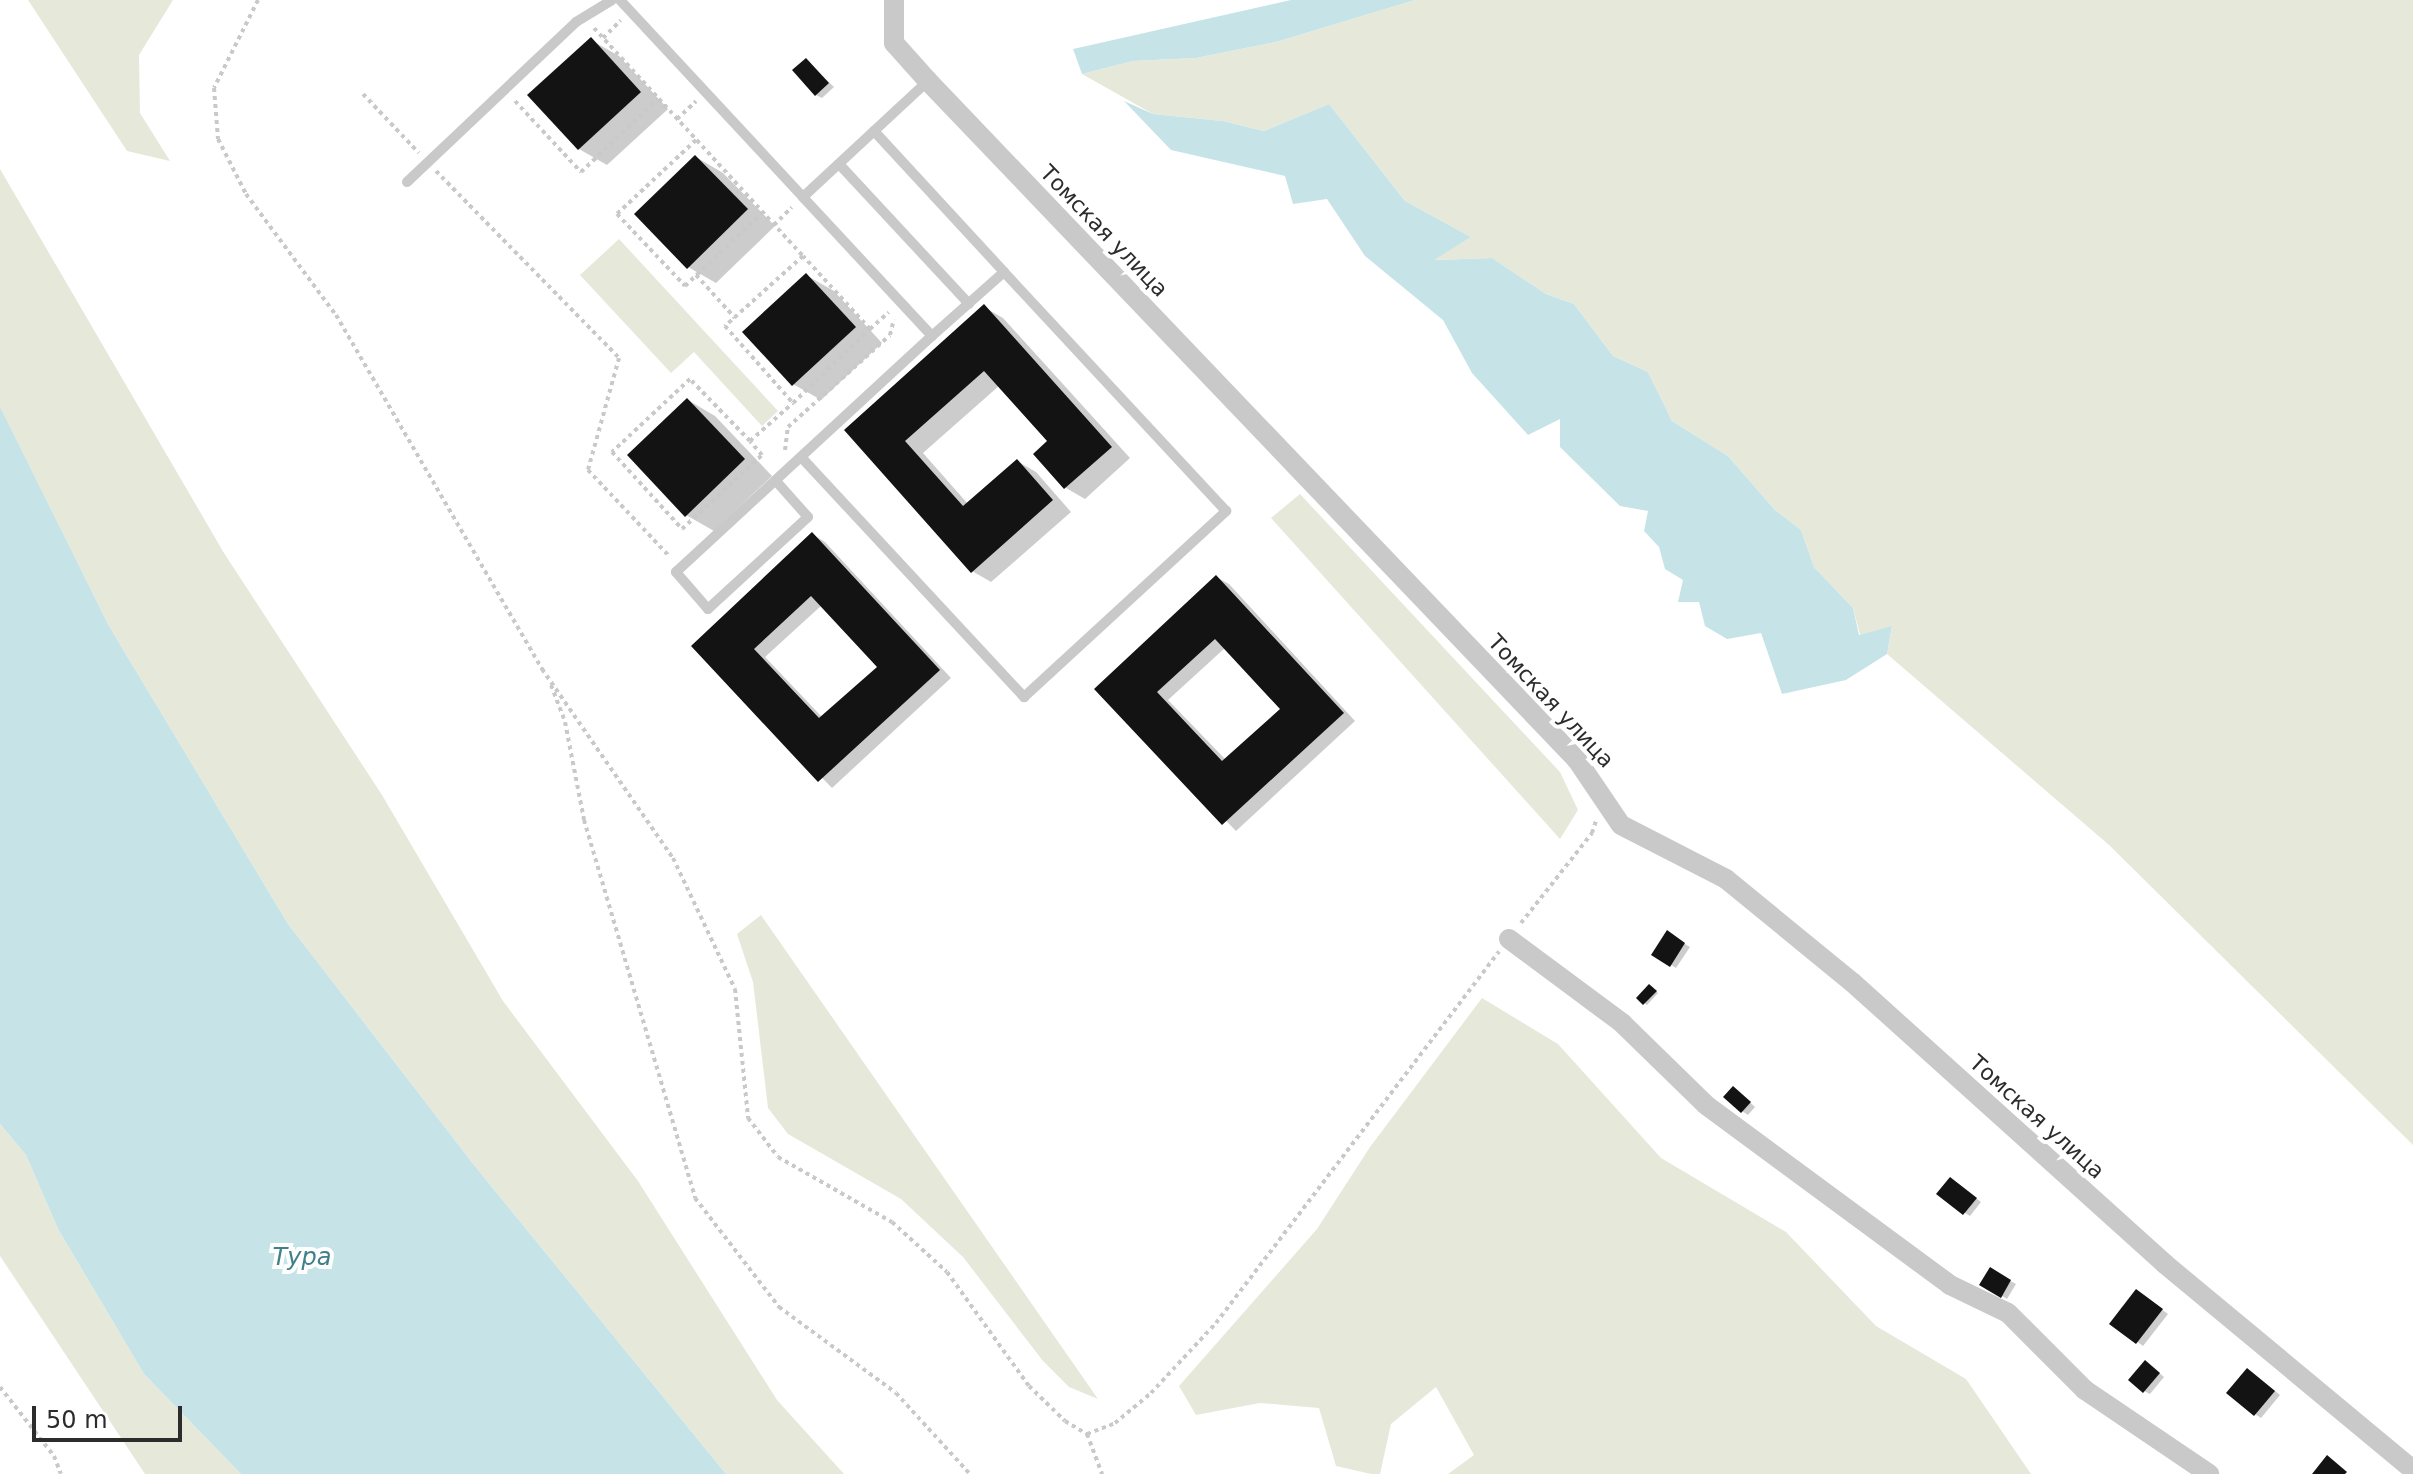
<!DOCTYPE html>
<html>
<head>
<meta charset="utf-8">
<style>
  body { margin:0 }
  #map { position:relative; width:2413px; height:1474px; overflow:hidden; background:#fff; font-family:"DejaVu Sans",sans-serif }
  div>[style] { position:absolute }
  .green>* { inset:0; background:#e6e9da }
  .water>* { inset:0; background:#c6e4e8 }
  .shadow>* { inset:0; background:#0003 }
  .building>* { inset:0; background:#131313 }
  .path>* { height:4px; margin-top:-2px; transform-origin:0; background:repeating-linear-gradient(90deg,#c9c9c9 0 4px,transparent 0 8px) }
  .lane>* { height:10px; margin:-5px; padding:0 5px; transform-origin:5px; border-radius:5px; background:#c9c9c9 }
  .street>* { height:20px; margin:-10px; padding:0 10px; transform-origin:10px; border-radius:10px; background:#c9c9c9 }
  span { translate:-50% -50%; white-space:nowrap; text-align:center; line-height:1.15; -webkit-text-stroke:8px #fff; paint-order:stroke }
  .street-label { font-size:22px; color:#2c2c2c }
  .water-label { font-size:24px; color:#3f8089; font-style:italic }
  .scale { position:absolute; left:32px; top:1406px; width:150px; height:36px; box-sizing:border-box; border:4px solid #2c2c2c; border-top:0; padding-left:10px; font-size:24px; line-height:28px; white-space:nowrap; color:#2c2c2c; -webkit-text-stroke:6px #fff; paint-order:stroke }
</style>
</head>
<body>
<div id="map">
  <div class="green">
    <div style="clip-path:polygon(28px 0,173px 0,139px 55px,140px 113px,170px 161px,127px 151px)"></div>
    <div style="clip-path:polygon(1415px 0,2413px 0,2413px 1145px,2109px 845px,1887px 654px,1892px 627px,1860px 635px,1853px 608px,1814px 567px,1801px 530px,1775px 510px,1728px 456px,1672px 421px,1648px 372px,1613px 356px,1574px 304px,1546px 294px,1492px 258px,1432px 260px,1471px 237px,1405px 201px,1329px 104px,1264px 131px,1223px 121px,1153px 114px,1082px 74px,1133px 61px,1196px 58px,1276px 42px)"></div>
    <div style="clip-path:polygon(0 169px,224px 553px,382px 795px,503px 1001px,638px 1181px,777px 1400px,844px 1474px,726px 1474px,474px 1165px,288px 924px,109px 626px,0 408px)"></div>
    <div style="clip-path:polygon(619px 239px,778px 411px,762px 426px,694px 352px,671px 373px,580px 275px)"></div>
    <div style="clip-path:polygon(1300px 494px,1560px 772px,1578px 810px,1560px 839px,1271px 518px)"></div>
    <div style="clip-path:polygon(761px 915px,1098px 1399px,1069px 1387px,1043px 1361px,963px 1257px,901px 1199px,788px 1134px,768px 1108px,753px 982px,737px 934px)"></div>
    <div style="clip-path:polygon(1482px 998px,1558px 1044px,1661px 1158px,1786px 1232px,1876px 1326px,1966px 1379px,2031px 1474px,1448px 1474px,1474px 1455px,1436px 1387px,1391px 1424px,1380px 1474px,1371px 1474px,1336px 1466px,1319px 1408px,1260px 1403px,1196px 1415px,1179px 1386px,1317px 1229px,1370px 1147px)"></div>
    <div style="clip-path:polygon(0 1124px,26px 1155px,58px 1229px,144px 1374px,241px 1474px,145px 1474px,0 1256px)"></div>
  </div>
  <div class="water">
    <div style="clip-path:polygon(1291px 0,1415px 0,1276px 42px,1196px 58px,1133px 61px,1082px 74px,1073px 49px)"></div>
    <div style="clip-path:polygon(1124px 101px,1153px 114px,1223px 121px,1264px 131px,1329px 104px,1405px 201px,1471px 237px,1434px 260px,1492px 258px,1546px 294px,1574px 304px,1613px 356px,1648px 372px,1672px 421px,1728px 456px,1775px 510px,1801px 530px,1814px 567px,1853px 608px,1859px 635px,1892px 626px,1887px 654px,1846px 680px,1782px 694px,1761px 633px,1727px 639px,1705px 626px,1699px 602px,1678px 602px,1683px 580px,1665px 569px,1659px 547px,1644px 531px,1648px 511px,1620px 506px,1560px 447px,1560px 419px,1528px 435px,1472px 373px,1443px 320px,1365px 256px,1327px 199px,1293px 204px,1285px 176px,1171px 150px)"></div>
    <div style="clip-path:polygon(0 407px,109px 626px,288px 924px,474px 1165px,726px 1474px,241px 1474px,144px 1374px,58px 1229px,26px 1155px,0 1124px)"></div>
  </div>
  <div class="shadow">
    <div style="clip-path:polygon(591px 40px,619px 56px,668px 109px,607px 165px,579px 149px)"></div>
    <div style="clip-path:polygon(806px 60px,834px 87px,822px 98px,816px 95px)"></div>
    <div style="clip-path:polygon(696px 157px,723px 173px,775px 226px,716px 283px,688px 267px)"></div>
    <div style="clip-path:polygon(806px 275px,834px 291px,882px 343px,821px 400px,793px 384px)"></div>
    <div style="clip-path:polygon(984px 307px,1003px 318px,1130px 458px,1085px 499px,1066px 488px,1050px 441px,1000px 385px,923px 453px,968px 504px,1017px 461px,1036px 472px,1071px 512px,991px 582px,972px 571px,847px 430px)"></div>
    <div style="clip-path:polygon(688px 400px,715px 416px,772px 476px,714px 531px,686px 515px)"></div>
    <div style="clip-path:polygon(evenodd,812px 534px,825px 542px,951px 678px,832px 788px,693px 646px,812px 534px,822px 605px,880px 667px,822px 717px,765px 657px,822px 605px)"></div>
    <div style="clip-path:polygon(evenodd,1216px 577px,1229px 584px,1355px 721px,1236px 831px,1097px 689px,1216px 577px,1226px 647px,1283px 709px,1226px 760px,1168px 700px,1226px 647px)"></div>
    <div style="clip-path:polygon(1667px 933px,1690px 947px,1676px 968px,1654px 954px)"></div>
    <div style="clip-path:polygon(1652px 987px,1658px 993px,1647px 1005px,1638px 998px)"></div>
    <div style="clip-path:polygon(1739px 1092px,1755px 1107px,1748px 1115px,1742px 1111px)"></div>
    <div style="clip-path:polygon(1956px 1182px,1981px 1202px,1970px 1216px,1965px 1213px)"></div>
    <div style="clip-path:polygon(1990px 1270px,2016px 1284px,2007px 1299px,1982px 1284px)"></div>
    <div style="clip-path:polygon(2142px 1295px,2168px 1314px,2143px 1346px,2112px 1323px)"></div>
    <div style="clip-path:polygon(2151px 1366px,2164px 1377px,2150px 1394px,2144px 1391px)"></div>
    <div style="clip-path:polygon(2253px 1373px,2280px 1395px,2261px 1418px,2255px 1414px)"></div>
  </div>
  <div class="building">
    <div style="clip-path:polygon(591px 37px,641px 92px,578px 150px,527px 95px)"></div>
    <div style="clip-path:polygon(806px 58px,829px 83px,815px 96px,792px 70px)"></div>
    <div style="clip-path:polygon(695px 155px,748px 209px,687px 269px,634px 214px)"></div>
    <div style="clip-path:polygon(806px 273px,856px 327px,792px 386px,742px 332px)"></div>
    <div style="clip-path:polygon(984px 304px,1112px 447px,1064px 489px,1033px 454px,1047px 441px,984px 371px,905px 441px,963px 506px,1017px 459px,1053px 500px,971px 573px,844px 430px)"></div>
    <div style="clip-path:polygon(687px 398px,745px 459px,685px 517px,627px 455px)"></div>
    <div style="clip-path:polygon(evenodd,812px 532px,940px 670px,818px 782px,691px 646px,812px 532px,811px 596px,877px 667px,819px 718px,754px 649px,811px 596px)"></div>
    <div style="clip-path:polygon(evenodd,1216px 575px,1344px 713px,1222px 825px,1094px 689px,1216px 575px,1215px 639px,1280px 709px,1222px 761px,1157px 692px,1215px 639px)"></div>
    <div style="clip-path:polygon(1667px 930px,1685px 943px,1670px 967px,1651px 955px)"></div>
    <div style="clip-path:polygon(1649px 984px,1657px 991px,1643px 1005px,1636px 998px)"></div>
    <div style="clip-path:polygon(1733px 1086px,1751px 1102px,1741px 1113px,1723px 1097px)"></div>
    <div style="clip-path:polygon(1950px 1177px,1977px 1198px,1963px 1215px,1936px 1194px)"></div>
    <div style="clip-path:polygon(1990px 1267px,2011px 1280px,2001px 1298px,1979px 1285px)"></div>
    <div style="clip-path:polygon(2136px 1289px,2163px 1309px,2136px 1344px,2109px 1324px)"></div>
    <div style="clip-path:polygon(2145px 1360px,2160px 1373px,2143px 1393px,2128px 1380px)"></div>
    <div style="clip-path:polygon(2247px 1368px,2275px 1391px,2254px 1416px,2226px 1393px)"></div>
    <div style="clip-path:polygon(2327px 1455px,2347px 1472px,2345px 1474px,2312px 1474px)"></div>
  </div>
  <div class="path">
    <div style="left:258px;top:0;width:98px;rotate:116.6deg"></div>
    <div style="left:214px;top:88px;width:51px;rotate:85.5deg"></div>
    <div style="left:218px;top:139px;width:62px;rotate:63deg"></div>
    <div style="left:246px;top:194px;width:151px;rotate:53.4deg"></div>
    <div style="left:336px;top:315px;width:410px;rotate:59.8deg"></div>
    <div style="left:542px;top:669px;width:230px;rotate:55.3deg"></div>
    <div style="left:673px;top:858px;width:145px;rotate:64.7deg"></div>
    <div style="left:735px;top:989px;width:130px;rotate:84.2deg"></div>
    <div style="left:748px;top:1118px;width:49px;rotate:52.4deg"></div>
    <div style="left:778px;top:1157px;width:131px;rotate:29.7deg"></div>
    <div style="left:892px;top:1222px;width:74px;rotate:42.3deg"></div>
    <div style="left:947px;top:1272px;width:140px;rotate:54.3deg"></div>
    <div style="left:1029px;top:1386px;width:50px;rotate:44.2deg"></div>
    <div style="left:1065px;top:1421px;width:26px;rotate:31deg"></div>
    <div style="left:1087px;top:1434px;width:30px;rotate:-21deg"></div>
    <div style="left:1115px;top:1423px;width:47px;rotate:-39.8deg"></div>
    <div style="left:1151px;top:1393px;width:96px;rotate:-47.1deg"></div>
    <div style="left:1216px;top:1323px;width:467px;rotate:-52.7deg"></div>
    <div style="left:594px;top:28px;width:309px;rotate:47.5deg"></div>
    <div style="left:603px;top:38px;width:25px;rotate:-45deg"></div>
    <div style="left:363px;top:94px;width:81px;rotate:46.5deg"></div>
    <div style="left:515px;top:101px;width:97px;rotate:47.1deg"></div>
    <div style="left:581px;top:172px;width:106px;rotate:-43.5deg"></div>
    <div style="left:677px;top:119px;width:26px;rotate:-43deg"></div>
    <div style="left:696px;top:140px;width:108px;rotate:136.9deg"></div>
    <div style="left:617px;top:214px;width:99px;rotate:46.6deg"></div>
    <div style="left:685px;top:286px;width:106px;rotate:-43.5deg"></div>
    <div style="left:436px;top:171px;width:262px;rotate:45.6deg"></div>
    <div style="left:619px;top:358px;width:116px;rotate:105.5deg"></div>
    <div style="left:588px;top:470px;width:118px;rotate:46.7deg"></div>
    <div style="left:774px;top:225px;width:25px;rotate:-45deg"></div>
    <div style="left:696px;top:275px;width:58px;rotate:47.8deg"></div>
    <div style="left:870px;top:329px;width:25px;rotate:-42deg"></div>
    <div style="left:750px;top:441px;width:86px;rotate:-134.1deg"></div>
    <div style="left:690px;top:379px;width:107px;rotate:136.9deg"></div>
    <div style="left:612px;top:452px;width:104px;rotate:47.7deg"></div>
    <div style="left:682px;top:529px;width:109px;rotate:-42.8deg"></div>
    <div style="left:762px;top:455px;width:18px;rotate:-131deg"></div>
    <div style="left:750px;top:441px;width:57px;rotate:-41.5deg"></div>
    <div style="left:793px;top:403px;width:107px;rotate:-43.9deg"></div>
    <div style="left:870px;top:329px;width:99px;rotate:-132.5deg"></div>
    <div style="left:803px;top:256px;width:105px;rotate:138.1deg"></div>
    <div style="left:725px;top:326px;width:103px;rotate:48.6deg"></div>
    <div style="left:785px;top:450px;width:23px;rotate:-83deg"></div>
    <div style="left:788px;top:427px;width:137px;rotate:-42deg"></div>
    <div style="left:890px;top:335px;width:16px;rotate:-76deg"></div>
    <div style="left:551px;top:685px;width:40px;rotate:69deg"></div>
    <div style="left:565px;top:722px;width:100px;rotate:79deg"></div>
    <div style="left:584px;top:820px;width:394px;rotate:73.6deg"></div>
    <div style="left:695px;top:1198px;width:138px;rotate:52.4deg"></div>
    <div style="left:779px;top:1307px;width:145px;rotate:36.3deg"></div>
    <div style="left:896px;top:1393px;width:110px;rotate:47.6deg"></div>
    <div style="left:1521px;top:923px;width:115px;rotate:-51.7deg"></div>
    <div style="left:1592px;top:833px;width:13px;rotate:-72deg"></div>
    <div style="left:0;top:1387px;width:88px;rotate:52deg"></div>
    <div style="left:54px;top:1456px;width:19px;rotate:69deg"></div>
    <div style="left:1087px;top:1434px;width:43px;rotate:69.4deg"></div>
  </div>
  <div class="lane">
    <div style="left:620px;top:0;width:269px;rotate:47.1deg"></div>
    <div style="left:803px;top:197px;width:171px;rotate:-42.9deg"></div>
    <div style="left:874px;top:131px;width:192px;rotate:47.3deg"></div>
    <div style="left:1004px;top:272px;width:96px;rotate:138.4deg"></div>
    <div style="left:839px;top:164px;width:191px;rotate:47.1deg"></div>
    <div style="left:407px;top:182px;width:233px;rotate:-43.4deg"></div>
    <div style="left:576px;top:22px;width:42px;rotate:-31.4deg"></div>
    <div style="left:801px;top:457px;width:328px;rotate:47.1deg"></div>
    <div style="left:1024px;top:697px;width:275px;rotate:-42.6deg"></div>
    <div style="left:1226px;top:511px;width:326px;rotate:-132.9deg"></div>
    <div style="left:776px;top:481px;width:48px;rotate:48.4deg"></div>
    <div style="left:808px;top:517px;width:136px;rotate:137.4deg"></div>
    <div style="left:708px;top:609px;width:49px;rotate:-130.9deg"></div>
    <div style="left:676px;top:572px;width:348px;rotate:-42.7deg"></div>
    <div style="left:932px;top:336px;width:190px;rotate:-132.9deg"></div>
  </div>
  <div class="street">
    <div style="left:894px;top:0;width:43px;rotate:90deg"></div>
    <div style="left:894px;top:43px;width:51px;rotate:48.2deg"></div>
    <div style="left:928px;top:81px;width:939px;rotate:46.29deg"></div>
    <div style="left:1577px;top:760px;width:78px;rotate:55.9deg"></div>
    <div style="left:1621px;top:825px;width:118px;rotate:27.2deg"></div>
    <div style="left:1726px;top:879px;width:163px;rotate:39.3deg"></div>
    <div style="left:1852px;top:982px;width:421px;rotate:42deg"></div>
    <div style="left:2165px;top:1264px;width:322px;rotate:39.7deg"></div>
    <div style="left:1509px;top:939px;width:141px;rotate:36.6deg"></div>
    <div style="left:1622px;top:1023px;width:117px;rotate:44.3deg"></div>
    <div style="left:1706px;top:1105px;width:303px;rotate:36.4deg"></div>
    <div style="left:1950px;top:1285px;width:64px;rotate:25.8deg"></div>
    <div style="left:2008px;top:1313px;width:109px;rotate:45deg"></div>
    <div style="left:2085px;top:1390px;width:150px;rotate:34.1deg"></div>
  </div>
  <div class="street-label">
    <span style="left:1104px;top:231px;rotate:46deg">Томская улица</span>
    <span style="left:1551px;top:701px;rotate:47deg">Томская улица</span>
    <span style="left:2037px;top:1117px;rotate:42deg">Томская улица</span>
  </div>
  <div class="water-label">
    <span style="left:302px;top:1258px">Тура</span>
  </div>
  <div class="scale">50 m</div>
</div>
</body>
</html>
